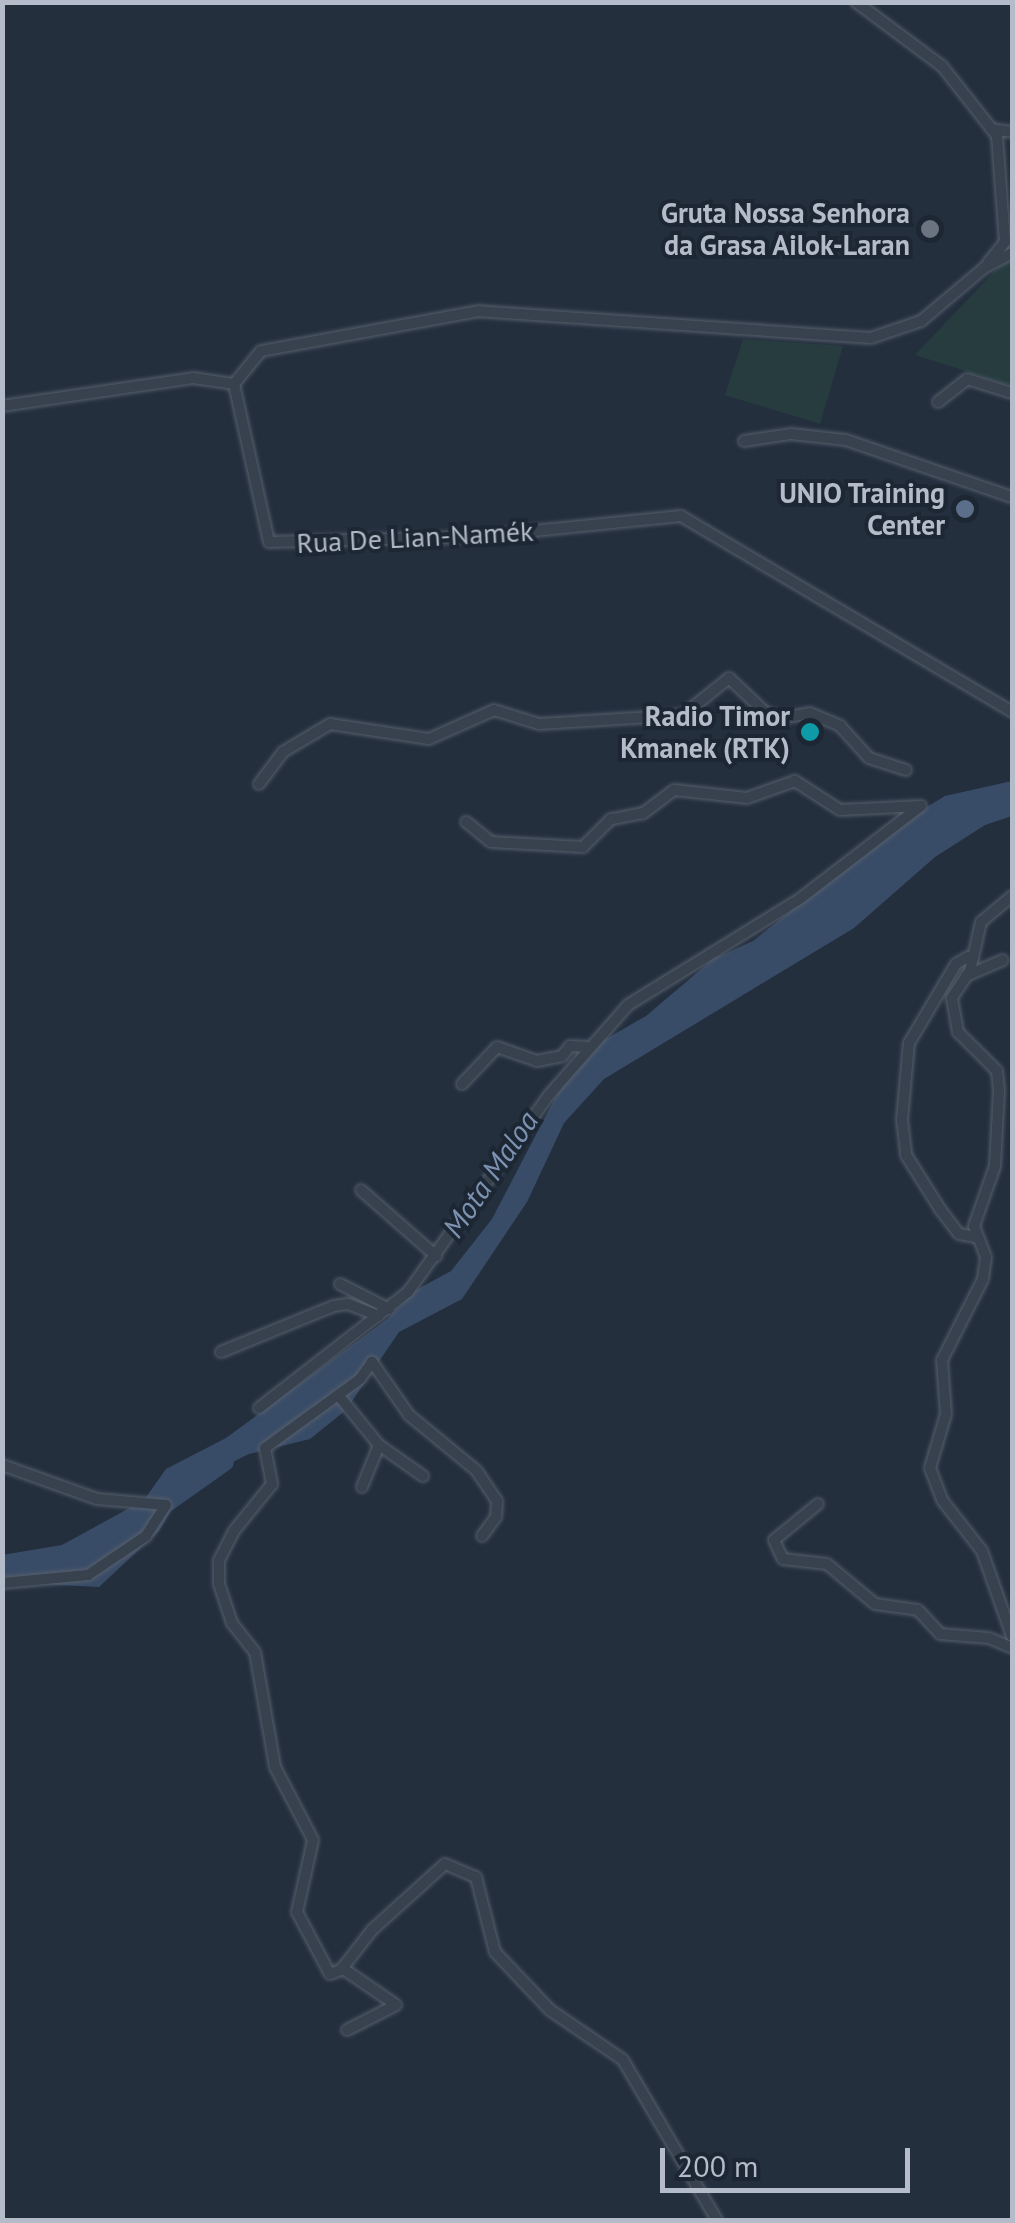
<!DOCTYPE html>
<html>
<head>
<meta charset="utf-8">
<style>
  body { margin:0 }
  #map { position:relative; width:1015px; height:2223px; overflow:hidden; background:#242f3e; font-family:"PT Sans",sans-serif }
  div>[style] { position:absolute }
  .green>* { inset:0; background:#263c3f }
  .water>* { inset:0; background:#394c67 }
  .river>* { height:15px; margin:-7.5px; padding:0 7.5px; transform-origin:7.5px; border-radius:7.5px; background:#394c67 }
  .roads { filter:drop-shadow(0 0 2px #565f6c) drop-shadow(0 0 2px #565f6c) }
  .street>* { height:10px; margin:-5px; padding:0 5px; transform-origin:5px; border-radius:5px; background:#38414e }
  .dots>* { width:28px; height:28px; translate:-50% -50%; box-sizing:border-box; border:5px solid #1d2633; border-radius:50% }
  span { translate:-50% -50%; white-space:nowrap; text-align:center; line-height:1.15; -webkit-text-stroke:8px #1d2633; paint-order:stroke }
  .poi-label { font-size:28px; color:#b4bcc9; font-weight:700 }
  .right { translate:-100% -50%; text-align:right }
  .street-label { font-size:28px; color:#b4bcc9 }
  .water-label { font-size:30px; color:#7c92b1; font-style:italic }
  .frame { position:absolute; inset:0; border:5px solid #b4bcc9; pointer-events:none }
  .scale { position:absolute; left:660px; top:2148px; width:250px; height:45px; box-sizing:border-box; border:5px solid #b4bcc9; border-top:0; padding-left:12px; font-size:30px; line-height:35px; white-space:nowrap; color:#b4bcc9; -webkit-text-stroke:8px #1d2633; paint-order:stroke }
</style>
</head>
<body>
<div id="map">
  <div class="green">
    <div style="clip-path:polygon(1005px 260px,1012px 261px,1012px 386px,915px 355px)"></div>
    <div style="clip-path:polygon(743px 339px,843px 346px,820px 424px,725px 395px)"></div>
  </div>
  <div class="water">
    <div style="clip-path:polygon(1012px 781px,1012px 816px,985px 825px,935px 857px,854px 928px,604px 1079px,564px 1123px,527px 1202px,462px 1299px,399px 1332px,346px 1410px,310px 1439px,249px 1454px,186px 1485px,159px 1531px,99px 1587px,3px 1582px,2px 1555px,62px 1545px,144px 1500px,166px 1469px,226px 1438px,386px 1320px,416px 1290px,451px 1271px,492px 1219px,555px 1098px,590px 1048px,646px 1016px,713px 959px,753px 941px,902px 822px,945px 796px)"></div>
  </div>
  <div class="river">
    <div style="left:167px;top:1504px;width:72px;rotate:-35.4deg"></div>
  </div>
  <div class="roads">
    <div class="street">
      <div style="left:856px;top:2px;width:107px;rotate:36.7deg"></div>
      <div style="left:942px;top:66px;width:89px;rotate:51.8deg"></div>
      <div style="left:997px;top:136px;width:106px;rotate:85.7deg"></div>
      <div style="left:1005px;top:242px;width:27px;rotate:129deg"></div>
      <div style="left:991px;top:129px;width:21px;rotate:8deg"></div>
      <div style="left:1012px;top:253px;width:32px;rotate:152deg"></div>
      <div style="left:984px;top:268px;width:82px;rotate:139.9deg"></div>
      <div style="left:921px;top:321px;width:53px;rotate:161.2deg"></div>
      <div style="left:871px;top:338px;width:393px;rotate:-176.1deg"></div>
      <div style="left:479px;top:311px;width:222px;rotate:169.6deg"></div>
      <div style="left:261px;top:351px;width:43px;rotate:129.3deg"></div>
      <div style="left:234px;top:384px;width:162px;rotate:77.5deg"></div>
      <div style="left:269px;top:542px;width:205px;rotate:-1.4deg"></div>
      <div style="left:474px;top:537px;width:208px;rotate:-5.8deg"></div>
      <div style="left:681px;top:516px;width:385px;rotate:30.6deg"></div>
      <div style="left:938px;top:402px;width:37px;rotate:-38deg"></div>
      <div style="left:967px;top:379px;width:47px;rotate:17.3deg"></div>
      <div style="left:2px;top:406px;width:193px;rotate:-8.3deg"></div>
      <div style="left:193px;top:378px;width:41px;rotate:8.3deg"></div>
      <div style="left:744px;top:441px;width:48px;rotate:-8.5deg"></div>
      <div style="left:791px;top:434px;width:55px;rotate:6.2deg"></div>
      <div style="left:846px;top:440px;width:176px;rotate:19deg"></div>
      <div style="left:259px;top:784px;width:40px;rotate:-53deg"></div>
      <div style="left:283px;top:752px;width:55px;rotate:-30.8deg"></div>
      <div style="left:330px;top:724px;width:100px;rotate:8.6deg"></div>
      <div style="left:429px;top:739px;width:71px;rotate:-24deg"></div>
      <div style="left:494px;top:710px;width:47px;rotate:17.3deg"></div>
      <div style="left:539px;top:724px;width:144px;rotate:-3.6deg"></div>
      <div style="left:683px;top:715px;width:59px;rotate:-38.8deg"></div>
      <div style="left:729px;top:678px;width:50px;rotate:43.4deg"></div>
      <div style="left:765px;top:712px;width:18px;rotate:19deg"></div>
      <div style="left:782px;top:718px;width:28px;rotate:-10deg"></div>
      <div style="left:810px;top:713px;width:33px;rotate:23deg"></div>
      <div style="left:840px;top:726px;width:43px;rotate:47.8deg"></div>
      <div style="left:869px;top:758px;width:39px;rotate:18deg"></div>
      <div style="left:1012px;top:896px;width:40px;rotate:140deg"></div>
      <div style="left:981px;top:922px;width:50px;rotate:102.7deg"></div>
      <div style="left:970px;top:971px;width:32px;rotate:124deg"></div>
      <div style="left:952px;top:998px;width:35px;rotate:80deg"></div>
      <div style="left:958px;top:1032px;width:55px;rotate:45deg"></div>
      <div style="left:997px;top:1071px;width:19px;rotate:84deg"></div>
      <div style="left:999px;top:1090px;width:76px;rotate:93deg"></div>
      <div style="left:995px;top:1166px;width:64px;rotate:109.3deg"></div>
      <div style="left:974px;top:1226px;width:33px;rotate:69deg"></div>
      <div style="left:986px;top:1257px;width:22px;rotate:98deg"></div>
      <div style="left:983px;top:1279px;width:91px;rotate:116.8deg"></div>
      <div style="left:942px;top:1360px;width:54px;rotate:85.8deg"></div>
      <div style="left:946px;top:1414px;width:56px;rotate:106.5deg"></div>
      <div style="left:930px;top:1468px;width:34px;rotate:69deg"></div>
      <div style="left:942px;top:1500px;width:65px;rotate:51.9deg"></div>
      <div style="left:982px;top:1551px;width:90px;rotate:70.6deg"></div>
      <div style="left:968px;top:957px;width:14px;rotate:150deg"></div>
      <div style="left:956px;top:964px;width:92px;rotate:120.7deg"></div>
      <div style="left:909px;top:1043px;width:77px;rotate:95.2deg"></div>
      <div style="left:902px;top:1120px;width:35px;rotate:83deg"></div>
      <div style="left:906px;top:1155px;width:64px;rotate:57.8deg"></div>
      <div style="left:940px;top:1209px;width:31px;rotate:53deg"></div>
      <div style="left:959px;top:1234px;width:17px;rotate:10deg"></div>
      <div style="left:966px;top:976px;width:40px;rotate:-23.4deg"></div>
      <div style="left:462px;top:1084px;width:51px;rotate:-46.6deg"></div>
      <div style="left:497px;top:1047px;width:42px;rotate:19.3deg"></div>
      <div style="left:537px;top:1061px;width:25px;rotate:-11deg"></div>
      <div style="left:562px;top:1056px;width:13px;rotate:-51deg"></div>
      <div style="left:570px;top:1046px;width:17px;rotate:3deg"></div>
      <div style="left:361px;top:1190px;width:100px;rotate:41.3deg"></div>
      <div style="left:340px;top:1284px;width:55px;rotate:27deg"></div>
      <div style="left:221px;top:1352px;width:122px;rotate:-22.2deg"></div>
      <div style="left:334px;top:1306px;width:14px;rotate:-8deg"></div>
      <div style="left:348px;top:1304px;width:33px;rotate:21deg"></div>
      <div style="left:339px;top:1396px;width:63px;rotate:50.8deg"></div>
      <div style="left:379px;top:1445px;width:54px;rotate:35.2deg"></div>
      <div style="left:259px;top:1408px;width:189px;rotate:-37.9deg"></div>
      <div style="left:408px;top:1292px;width:242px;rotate:-54.4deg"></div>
      <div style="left:549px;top:1095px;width:120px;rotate:-48.7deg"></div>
      <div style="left:628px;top:1005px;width:203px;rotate:-31.7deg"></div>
      <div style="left:801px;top:898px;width:151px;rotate:-37.5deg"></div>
      <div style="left:921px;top:806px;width:81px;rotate:177.2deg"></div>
      <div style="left:840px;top:810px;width:54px;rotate:-147.2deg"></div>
      <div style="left:795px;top:781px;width:51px;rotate:160.5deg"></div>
      <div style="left:747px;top:798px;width:73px;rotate:-173.7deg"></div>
      <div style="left:674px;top:790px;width:39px;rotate:143deg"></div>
      <div style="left:643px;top:813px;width:33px;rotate:169deg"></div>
      <div style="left:611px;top:819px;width:40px;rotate:135deg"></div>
      <div style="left:583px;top:847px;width:92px;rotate:-176.9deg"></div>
      <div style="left:491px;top:842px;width:32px;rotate:-141deg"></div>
      <div style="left:2px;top:1465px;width:101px;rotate:19.7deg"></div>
      <div style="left:97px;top:1499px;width:69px;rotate:5deg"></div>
      <div style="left:166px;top:1505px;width:37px;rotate:123deg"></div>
      <div style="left:146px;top:1536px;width:70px;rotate:146.1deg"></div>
      <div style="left:88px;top:1575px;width:86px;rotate:174.7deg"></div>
      <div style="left:362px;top:1487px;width:45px;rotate:-68deg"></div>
      <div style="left:818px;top:1504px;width:57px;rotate:140.7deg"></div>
      <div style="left:774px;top:1540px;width:21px;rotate:65deg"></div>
      <div style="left:783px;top:1559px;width:44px;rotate:6.5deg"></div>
      <div style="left:827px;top:1564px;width:62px;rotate:39.8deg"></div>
      <div style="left:875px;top:1604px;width:43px;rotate:7.9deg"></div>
      <div style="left:918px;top:1610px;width:33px;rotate:47deg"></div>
      <div style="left:940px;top:1634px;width:49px;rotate:4.7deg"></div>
      <div style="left:989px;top:1638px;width:25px;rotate:23deg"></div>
      <div style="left:482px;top:1536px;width:24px;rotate:-54deg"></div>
      <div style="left:496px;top:1517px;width:16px;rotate:-86deg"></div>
      <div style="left:497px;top:1501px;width:36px;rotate:-124deg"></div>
      <div style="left:477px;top:1471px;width:88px;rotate:-140.5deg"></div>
      <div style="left:409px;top:1415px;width:65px;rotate:-124.9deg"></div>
      <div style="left:372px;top:1362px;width:21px;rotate:125deg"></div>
      <div style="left:360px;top:1379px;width:117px;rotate:144deg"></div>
      <div style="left:265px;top:1448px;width:37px;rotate:79deg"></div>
      <div style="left:272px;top:1484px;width:60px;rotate:129deg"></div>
      <div style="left:234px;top:1531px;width:34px;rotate:117deg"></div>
      <div style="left:219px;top:1561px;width:23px;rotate:90deg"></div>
      <div style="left:219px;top:1584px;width:41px;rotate:71.6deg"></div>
      <div style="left:232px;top:1623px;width:37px;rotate:52deg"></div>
      <div style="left:255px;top:1652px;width:117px;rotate:80.1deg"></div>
      <div style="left:275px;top:1767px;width:82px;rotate:62.5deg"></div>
      <div style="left:313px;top:1840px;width:74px;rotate:102.5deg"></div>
      <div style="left:297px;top:1912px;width:70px;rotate:62deg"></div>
      <div style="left:330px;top:1974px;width:12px;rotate:-20deg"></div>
      <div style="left:341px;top:1970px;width:51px;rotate:-52.2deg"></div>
      <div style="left:372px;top:1930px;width:98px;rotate:-42.1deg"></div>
      <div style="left:445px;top:1864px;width:34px;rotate:23deg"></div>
      <div style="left:476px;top:1877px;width:77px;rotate:75.8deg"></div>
      <div style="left:495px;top:1952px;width:80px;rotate:46.5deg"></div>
      <div style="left:550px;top:2010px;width:88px;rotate:34.4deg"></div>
      <div style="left:623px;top:2060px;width:186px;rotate:59.6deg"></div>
      <div style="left:342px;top:1968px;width:65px;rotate:34.4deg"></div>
      <div style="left:396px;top:2005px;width:55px;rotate:153deg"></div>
    </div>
  </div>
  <div class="dots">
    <div style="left:930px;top:229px;background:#6b7280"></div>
    <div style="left:965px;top:509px;background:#5c6f8a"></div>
    <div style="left:810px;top:732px;background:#0f9aa8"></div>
  </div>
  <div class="poi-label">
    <span class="right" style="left:910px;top:229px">Gruta Nossa Senhora<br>da Grasa Ailok-Laran</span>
    <span class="right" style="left:945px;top:509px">UNIO Training<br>Center</span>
    <span class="right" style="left:790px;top:732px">Radio Timor<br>Kmanek (RTK)</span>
  </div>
  <div class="street-label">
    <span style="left:415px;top:537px;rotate:-3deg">Rua De Lian-Namék</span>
  </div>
  <div class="water-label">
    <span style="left:490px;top:1174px;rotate:-56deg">Mota Maloa</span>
  </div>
  <div class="frame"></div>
  <div class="scale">200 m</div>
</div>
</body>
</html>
